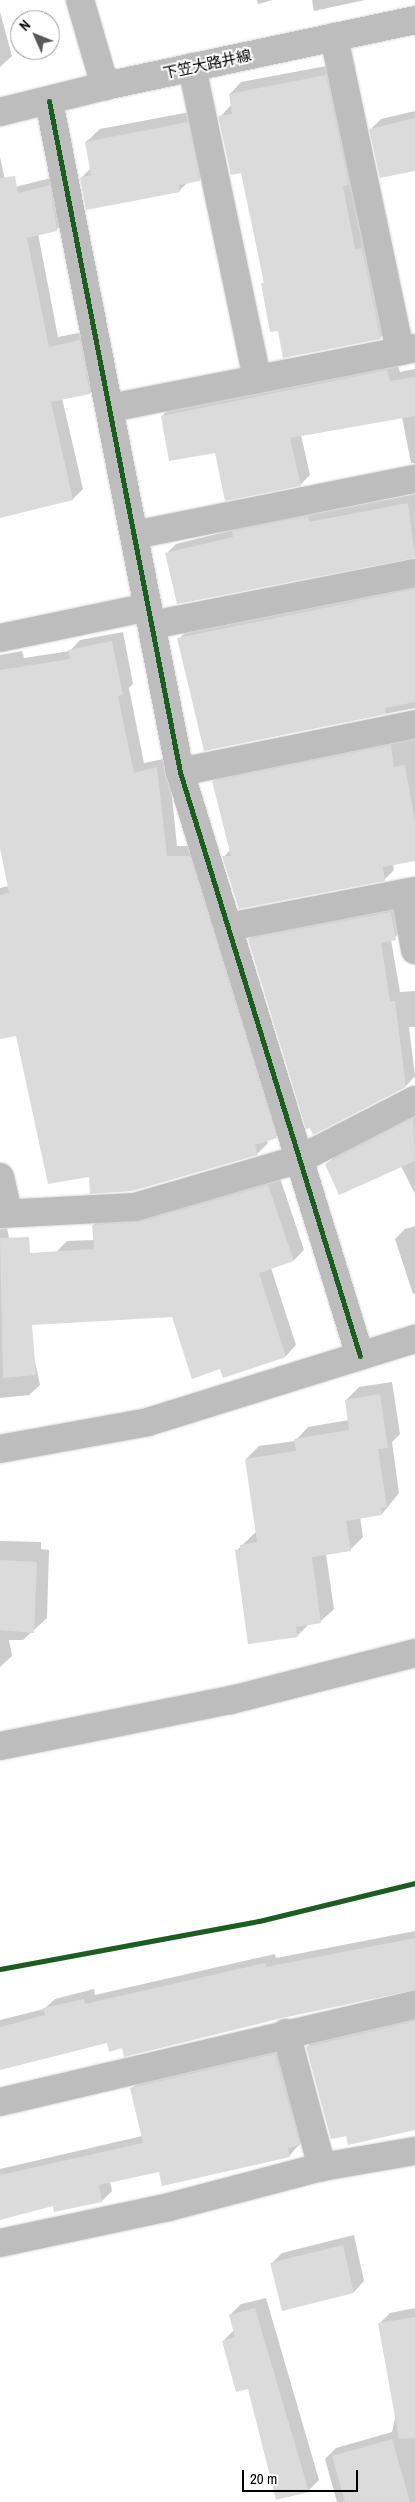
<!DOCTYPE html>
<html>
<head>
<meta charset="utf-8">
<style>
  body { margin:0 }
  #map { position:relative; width:415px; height:2502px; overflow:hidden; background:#fff; font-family:"Archivo Narrow","Noto Sans JP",sans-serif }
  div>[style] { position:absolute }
  .shadow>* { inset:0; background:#0003 }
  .building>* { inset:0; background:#dbdbdb }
  .roads { filter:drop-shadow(0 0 1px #dbdbdb) drop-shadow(0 0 1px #dbdbdb) }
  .minor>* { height:28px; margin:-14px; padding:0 14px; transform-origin:14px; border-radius:14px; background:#bdbdbd }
  .major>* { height:28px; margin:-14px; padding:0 14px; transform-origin:14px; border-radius:14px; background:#bdbdbd }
  .cycleway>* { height:5px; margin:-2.5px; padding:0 2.5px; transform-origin:2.5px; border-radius:2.5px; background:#1b5e20 }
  span { translate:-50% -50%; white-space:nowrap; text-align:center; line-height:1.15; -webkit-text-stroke:4px #fff; paint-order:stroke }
  .street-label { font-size:15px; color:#000 }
  .north { position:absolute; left:10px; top:10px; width:50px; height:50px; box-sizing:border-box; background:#fff; border:1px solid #999; border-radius:50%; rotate:314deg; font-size:14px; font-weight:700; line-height:20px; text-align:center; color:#000 }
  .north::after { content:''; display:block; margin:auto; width:18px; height:22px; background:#595959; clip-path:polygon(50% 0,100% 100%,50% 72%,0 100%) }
  .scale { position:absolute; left:242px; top:2470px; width:116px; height:22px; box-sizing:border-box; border:2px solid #000; border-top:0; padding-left:6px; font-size:15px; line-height:18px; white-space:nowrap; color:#000; -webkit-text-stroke:4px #fff; paint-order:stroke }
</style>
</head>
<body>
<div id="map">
  <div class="shadow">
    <div style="clip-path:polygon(257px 0,273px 0,258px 4px)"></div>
    <div style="clip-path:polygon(312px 0,365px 0,314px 11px)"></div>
    <div style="clip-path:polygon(0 12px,12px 56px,0 67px)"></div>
    <div style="clip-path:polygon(337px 64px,392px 326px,380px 338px,279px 329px,262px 284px,265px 281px,242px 172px,220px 117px,231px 105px,230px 94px,241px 82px)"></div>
    <div style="clip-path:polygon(200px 110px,212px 167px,199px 180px,188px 182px,179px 191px,81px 178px,91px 168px,86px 142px,100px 129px)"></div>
    <div style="clip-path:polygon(415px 111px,415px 169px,371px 129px,381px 119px)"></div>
    <div style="clip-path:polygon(0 157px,7px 189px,59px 176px,66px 220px,56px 230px,38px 234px,58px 337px,89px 331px,99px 383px,90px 393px,62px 398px,83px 489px,73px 499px,0 516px)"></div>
    <div style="clip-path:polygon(396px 360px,400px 372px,415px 369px,415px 463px,411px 463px,402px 417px,301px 435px,310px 475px,300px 485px,216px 452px,162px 416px,172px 406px)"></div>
    <div style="clip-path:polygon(415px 494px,415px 557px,166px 554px,176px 544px,236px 529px,243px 522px,317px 507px,318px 513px)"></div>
    <div style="clip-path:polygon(415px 582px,415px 708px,205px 750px,179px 639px,188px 629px)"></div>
    <div style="clip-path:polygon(123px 632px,133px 684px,129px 688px,144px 763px,168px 758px,177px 846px,200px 846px,286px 1127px,276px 1137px,267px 1140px,268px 1143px,257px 1154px,90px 1175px,17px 1034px,0 1038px,0 888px,9px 886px,0 842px,0 655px,22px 651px,24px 658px,70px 651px,80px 640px)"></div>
    <div style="clip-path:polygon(415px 733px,415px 860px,393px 864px,394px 870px,384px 880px,224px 857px,230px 850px,213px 782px,223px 772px)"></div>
    <div style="clip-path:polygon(400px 903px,405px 929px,391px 940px,400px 992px,415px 991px,415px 1027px,409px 1027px,415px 1076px,406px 1086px,249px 939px,259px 930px)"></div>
    <div style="clip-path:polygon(415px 1114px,415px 1194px,401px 1166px,327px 1164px,337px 1154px)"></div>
    <div style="clip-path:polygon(279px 1175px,304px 1250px,294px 1260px,271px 1268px,296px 1345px,286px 1356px,224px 1377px,220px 1368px,173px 1316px,56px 1252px,67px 1241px,94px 1240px,93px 1225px,104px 1215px)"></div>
    <div style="clip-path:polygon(415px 1226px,415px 1293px,413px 1294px,395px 1239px,405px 1229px)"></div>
    <div style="clip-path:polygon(7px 1228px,40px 1385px,29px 1395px,0 1398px,0 1229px)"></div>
    <div style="clip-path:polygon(392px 1382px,400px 1434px,392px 1442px,399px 1493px,382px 1514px,360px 1517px,363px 1537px,350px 1550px,326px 1554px,334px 1609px,321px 1621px,310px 1623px,297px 1636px,236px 1551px,256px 1532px,246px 1459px,259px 1446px,295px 1441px,308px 1427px,349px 1420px,346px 1400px,359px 1387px)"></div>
    <div style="clip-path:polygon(0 1541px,41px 1542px,41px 1549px,49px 1550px,47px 1618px,23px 1640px,9px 1640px,12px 1656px,0 1667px)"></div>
    <div style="clip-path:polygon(415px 1931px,415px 1990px,123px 2047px,108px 2042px,0 2067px,0 2020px,44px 2009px,55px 1999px,94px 1989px,95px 1995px,275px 1954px,276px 1958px)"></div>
    <div style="clip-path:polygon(415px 2014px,415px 2128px,307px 2047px,317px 2037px)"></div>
    <div style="clip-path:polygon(285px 2044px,309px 2134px,289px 2156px,160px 2171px,110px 2182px,112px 2191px,102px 2201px,54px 2205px,0 2219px,0 2169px,142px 2136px,132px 2088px,142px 2078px)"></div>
    <div style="clip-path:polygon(354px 2235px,364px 2281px,354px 2292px,272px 2263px,282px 2253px)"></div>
    <div style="clip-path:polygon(266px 2298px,319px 2480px,308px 2491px,223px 2341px,234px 2330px,230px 2315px,241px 2304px)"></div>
    <div style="clip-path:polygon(415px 2308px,415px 2502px,337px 2502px,325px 2459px,336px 2448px,392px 2432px,396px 2414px,379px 2324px,390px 2313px)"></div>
  </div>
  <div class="building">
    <div style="clip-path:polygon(326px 75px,349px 185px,343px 186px,355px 249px,362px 248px,381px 339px,283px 358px,278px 331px,270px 332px,261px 283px,264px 283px,241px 173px,231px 175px,218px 116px,232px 114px,229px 94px)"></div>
    <div style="clip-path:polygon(415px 118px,415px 171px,380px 178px,369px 129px)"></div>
    <div style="clip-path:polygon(188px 122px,200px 181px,179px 185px,180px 192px,86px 210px,80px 178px,91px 175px,85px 142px)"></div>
    <div style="clip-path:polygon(15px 176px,18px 193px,50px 185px,57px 231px,27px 238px,49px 347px,80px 340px,90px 394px,51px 402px,73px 500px,0 518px,0 178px)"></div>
    <div style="clip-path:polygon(387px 370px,390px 381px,415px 377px,415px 416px,290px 438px,301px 486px,225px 501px,215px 453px,169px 461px,161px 416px)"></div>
    <div style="clip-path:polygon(408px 503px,415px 558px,177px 604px,165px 553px,233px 537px,232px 531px,308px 516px,309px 522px)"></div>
    <div style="clip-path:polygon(415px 589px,415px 702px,385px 708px,386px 714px,204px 751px,177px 638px)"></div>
    <div style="clip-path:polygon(112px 641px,123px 695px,118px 696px,134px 773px,157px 767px,167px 856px,190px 856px,277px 1138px,255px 1145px,258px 1155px,132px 1191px,90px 1194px,89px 1177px,48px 1184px,16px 1036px,0 1039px,0 895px,9px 893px,0 848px,0 670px,70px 659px,68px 650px)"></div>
    <div style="clip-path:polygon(391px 745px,394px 767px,405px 765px,415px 823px,415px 861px,383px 867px,385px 881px,239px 909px,222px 856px,231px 856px,212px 781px)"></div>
    <div style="clip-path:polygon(391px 912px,396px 940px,381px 943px,390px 1001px,395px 1001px,406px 1087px,313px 1135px,310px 1128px,306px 1129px,248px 939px)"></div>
    <div style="clip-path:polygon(413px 1118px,415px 1161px,339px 1195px,325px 1164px)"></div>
    <div style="clip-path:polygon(268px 1185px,294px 1261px,259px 1273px,286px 1357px,223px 1378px,220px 1369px,192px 1379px,172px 1317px,32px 1325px,36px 1375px,3px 1378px,0 1238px,29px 1237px,30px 1253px,94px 1249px,92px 1225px,139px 1222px)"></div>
    <div style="clip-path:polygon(380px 1394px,388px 1448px,378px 1449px,387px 1507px,381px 1508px,382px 1515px,346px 1521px,351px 1551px,312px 1557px,321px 1623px,296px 1627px,298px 1637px,248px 1644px,235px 1550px,240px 1550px,240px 1545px,257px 1542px,245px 1459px,296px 1451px,294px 1439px,349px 1430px,345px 1400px)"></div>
    <div style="clip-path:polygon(0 1560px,37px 1562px,34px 1633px,0 1630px)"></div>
    <div style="clip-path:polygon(415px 1938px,415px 1990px,282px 2018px,124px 2057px,122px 2048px,109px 2052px,107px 2043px,0 2070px,0 2027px,45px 2015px,43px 2008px,84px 1999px,85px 2004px,265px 1963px,266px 1967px)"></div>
    <div style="clip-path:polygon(415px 2021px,415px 2130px,348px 2145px,346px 2136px,331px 2139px,306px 2047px)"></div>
    <div style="clip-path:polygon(275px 2054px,300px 2145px,288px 2148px,290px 2157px,162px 2186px,159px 2172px,99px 2185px,102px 2202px,54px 2212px,53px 2206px,0 2220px,0 2175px,143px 2143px,130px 2088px)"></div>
    <div style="clip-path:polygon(343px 2245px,354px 2293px,282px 2311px,270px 2263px)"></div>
    <div style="clip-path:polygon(255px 2308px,309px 2492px,276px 2500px,248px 2389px,236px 2392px,222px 2341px,235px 2337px,229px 2315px)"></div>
    <div style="clip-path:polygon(415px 2317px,415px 2438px,399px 2439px,378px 2323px)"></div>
    <div style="clip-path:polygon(392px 2439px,410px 2502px,345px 2502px,332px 2456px)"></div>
  </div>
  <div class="roads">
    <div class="minor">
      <div style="left:80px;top:0;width:90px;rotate:73.8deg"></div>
      <div style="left:334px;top:37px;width:321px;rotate:78.1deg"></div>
      <div style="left:192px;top:67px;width:319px;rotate:78.2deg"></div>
      <div style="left:49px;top:101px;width:684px;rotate:78.95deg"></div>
      <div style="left:180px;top:772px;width:611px;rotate:72.87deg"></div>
      <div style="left:110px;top:408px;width:311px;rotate:-11.1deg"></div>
      <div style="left:134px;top:535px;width:287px;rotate:-11.3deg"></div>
      <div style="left:152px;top:625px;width:268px;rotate:-11.2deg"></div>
      <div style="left:0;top:638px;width:151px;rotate:-11.8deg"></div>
      <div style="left:180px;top:772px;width:240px;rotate:-11.5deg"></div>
      <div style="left:405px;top:893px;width:58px;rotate:80deg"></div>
      <div style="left:228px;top:927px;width:190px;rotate:-10.9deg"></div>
      <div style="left:0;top:1177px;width:37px;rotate:77deg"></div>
      <div style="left:0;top:1214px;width:135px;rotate:-3deg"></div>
      <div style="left:135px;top:1207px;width:172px;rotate:-16.2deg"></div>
      <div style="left:300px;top:1159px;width:129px;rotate:-27.2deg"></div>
      <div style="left:0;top:1449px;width:150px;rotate:-10.3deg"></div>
      <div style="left:148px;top:1422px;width:280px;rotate:-17.3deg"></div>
      <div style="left:0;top:1746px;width:236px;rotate:-11.3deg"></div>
      <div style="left:231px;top:1700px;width:190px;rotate:-14.3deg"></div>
      <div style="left:286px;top:2033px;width:139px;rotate:75deg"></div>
      <div style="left:0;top:2102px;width:426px;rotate:-13.2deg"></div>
      <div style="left:0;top:2243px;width:173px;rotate:-12deg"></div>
      <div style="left:169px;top:2207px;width:158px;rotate:-14.7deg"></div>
      <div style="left:322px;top:2167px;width:94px;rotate:-9.8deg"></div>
    </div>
    <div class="major">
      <div style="left:0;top:112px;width:108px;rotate:-13.9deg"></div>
      <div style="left:105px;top:86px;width:317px;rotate:-12deg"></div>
    </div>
  </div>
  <div class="cycleway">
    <div style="left:49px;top:101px;width:684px;rotate:78.95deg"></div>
    <div style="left:180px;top:772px;width:611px;rotate:72.87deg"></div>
    <div style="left:0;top:1969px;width:263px;rotate:-10.5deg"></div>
    <div style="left:259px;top:1921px;width:161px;rotate:-13.7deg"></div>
  </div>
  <div class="street-label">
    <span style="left:207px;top:64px;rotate:-12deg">下笠大路井線</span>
  </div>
  <div class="north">N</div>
  <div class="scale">20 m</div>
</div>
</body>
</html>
